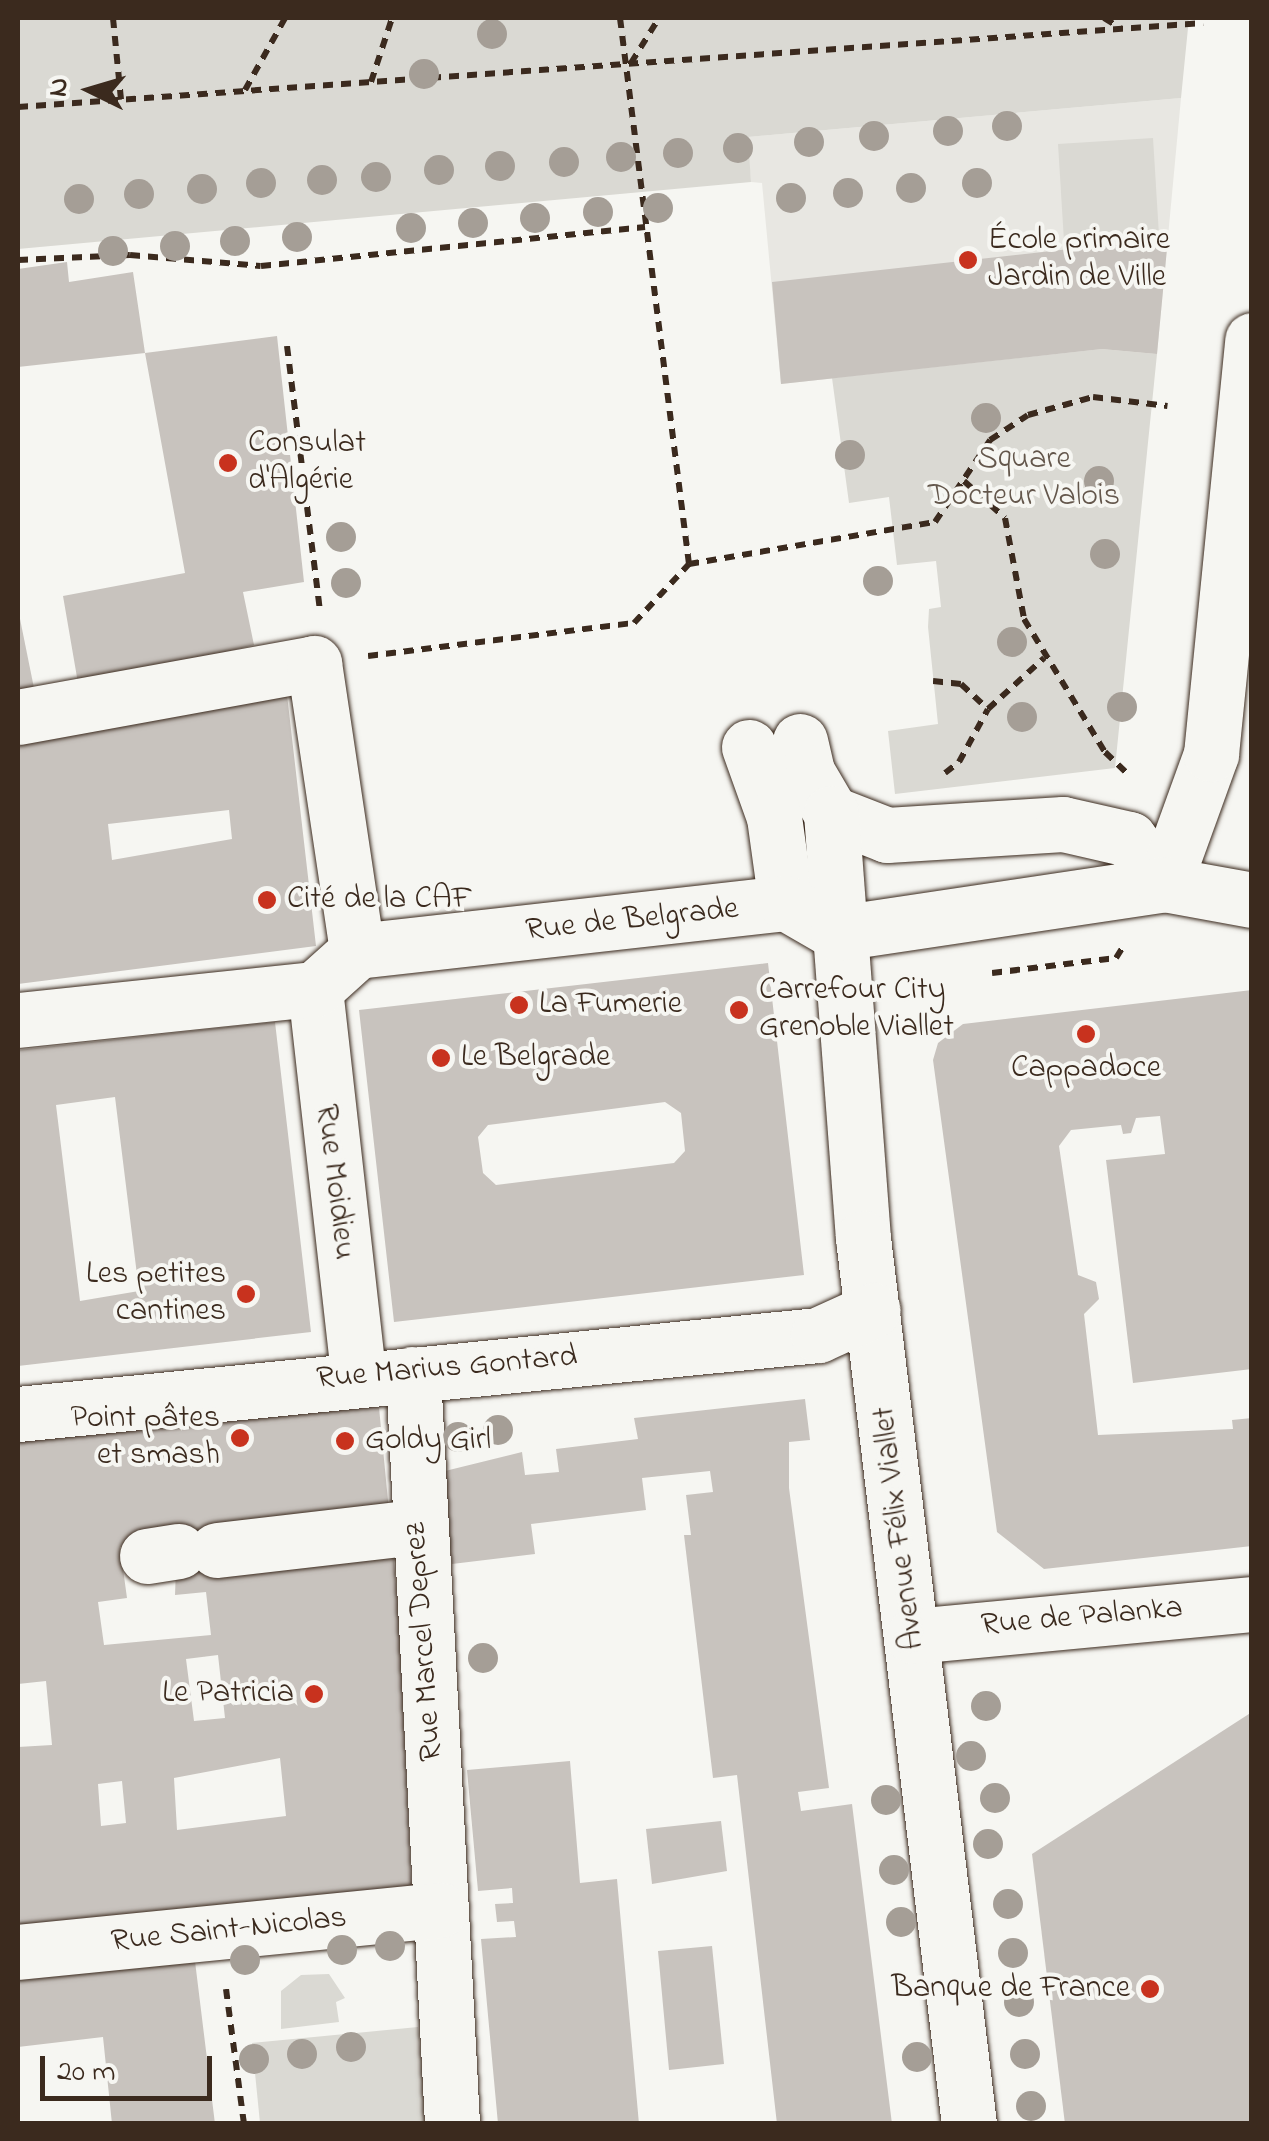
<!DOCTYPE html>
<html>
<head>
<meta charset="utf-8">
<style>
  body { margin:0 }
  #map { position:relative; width:1269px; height:2141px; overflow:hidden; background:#f6f6f2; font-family:"Indie Flower",sans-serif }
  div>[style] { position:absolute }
  .built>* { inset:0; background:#e8e7e2 }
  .green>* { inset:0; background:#dad9d3 }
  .building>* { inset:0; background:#c8c3be }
  .path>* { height:6px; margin-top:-3px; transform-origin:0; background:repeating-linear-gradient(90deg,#3b2a1e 0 10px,transparent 0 18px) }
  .roads { filter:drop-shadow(0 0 2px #3b2a1e) drop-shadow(0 0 2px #3b2a1e) }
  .minor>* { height:55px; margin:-27.5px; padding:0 27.5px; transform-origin:27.5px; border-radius:27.5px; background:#f6f6f2 }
  .trees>* { width:30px; height:30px; margin:-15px; border-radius:50%; background:#a59e96 }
  .dots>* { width:28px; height:28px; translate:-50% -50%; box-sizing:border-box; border:5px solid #f6f6f2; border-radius:50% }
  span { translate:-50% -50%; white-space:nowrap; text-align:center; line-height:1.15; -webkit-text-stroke:8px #f6f6f2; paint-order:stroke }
  .poi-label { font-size:32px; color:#3b2a1e }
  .left { translate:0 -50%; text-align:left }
  .right { translate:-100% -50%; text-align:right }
  .park-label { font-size:32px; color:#63564b }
  .street-label { font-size:32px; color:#3b2a1e }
  .frame { position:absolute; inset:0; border:20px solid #3b2a1e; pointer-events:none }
  .north { position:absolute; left:40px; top:40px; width:100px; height:100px; -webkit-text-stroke:8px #f6f6f2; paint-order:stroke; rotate:275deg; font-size:28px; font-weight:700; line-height:40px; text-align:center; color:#3b2a1e }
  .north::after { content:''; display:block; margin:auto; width:35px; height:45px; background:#3b2a1e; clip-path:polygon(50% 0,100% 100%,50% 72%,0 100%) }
  .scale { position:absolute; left:40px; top:2056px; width:172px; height:45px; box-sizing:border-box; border:5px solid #3b2a1e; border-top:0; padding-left:12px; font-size:30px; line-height:35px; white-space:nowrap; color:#3b2a1e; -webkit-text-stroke:8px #f6f6f2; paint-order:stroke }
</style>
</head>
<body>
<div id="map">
  <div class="built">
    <div style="clip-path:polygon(1181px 98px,1157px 354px,1102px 349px,781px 384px,762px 183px,751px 182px,747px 137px)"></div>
  </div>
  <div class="green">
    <div style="clip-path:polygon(18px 18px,1189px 18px,1181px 98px,748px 137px,751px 182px,18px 249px)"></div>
    <div style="clip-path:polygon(1153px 138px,1159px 235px,1064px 241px,1058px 144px)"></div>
    <div style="clip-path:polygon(1102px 349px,1157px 354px,1115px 768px,895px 794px,888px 731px,938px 724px,928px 627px,929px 609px,941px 607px,936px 561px,897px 565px,889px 497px,849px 503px,832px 378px)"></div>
    <div style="clip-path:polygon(329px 1974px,345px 1998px,336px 2002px,339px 2022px,281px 2029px,281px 1991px,301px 1975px)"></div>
    <div style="clip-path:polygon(418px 2027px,427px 2123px,260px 2123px,252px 2043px)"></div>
  </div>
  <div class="building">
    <div style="clip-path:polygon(1168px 238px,1157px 354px,1102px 349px,781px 384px,772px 282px)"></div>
    <div style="clip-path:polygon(67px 262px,69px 282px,133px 272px,145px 353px,277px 336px,304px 582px,243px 592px,254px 645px,79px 689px,63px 596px,185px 573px,145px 353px,18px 367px,18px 269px)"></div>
    <div style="clip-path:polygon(18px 609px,36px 698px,18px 701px)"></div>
    <div style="clip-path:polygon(evenodd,286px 686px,316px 946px,18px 984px,18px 731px,286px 686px,229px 810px,232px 839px,112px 860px,108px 824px,229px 810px)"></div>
    <div style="clip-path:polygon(evenodd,768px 963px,804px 1275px,394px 1322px,359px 1010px,768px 963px,665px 1102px,681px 1113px,685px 1151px,674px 1163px,496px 1185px,483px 1173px,478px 1137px,488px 1125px,665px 1102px)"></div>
    <div style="clip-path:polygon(1252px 990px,1252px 1369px,1133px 1383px,1106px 1160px,1165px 1154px,1160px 1116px,1136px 1118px,1131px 1133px,1123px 1134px,1121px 1125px,1071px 1130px,1059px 1146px,1078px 1275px,1096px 1282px,1099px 1299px,1084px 1314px,1098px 1435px,1233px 1429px,1232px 1420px,1252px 1418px,1252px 1546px,1044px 1569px,997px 1532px,933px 1060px,938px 1043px,963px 1024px)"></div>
    <div style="clip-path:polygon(evenodd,275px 1022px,311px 1332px,18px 1366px,18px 1050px,275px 1022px,115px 1097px,139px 1291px,80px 1301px,56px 1105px,115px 1097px)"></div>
    <div style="clip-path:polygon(evenodd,378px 1397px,399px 1615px,412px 1899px,18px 1931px,18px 1747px,52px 1745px,46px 1681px,18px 1684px,18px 1440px,378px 1397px,177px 1541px,175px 1595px,206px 1592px,211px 1635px,104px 1645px,98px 1602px,127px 1598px,120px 1547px,177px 1541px,378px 1397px,218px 1655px,225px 1718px,194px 1721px,186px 1659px,218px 1655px,378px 1397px,280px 1758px,286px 1816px,177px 1830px,174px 1778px,280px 1758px,378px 1397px,122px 1781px,126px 1823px,101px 1826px,98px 1784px,122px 1781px)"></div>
    <div style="clip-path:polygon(805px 1399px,810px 1440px,789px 1442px,789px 1488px,829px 1788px,798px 1792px,801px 1811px,852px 1804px,892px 2124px,777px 2124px,737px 1775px,713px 1778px,684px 1535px,691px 1535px,686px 1495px,713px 1492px,710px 1471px,642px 1478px,646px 1510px,531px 1524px,535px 1554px,452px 1564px,441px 1472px,522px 1452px,525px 1475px,559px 1472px,556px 1449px,638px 1439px,634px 1418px)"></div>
    <div style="clip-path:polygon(1252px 1712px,1252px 2124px,1065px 2124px,1032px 1854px)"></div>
    <div style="clip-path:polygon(570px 1761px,580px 1883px,617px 1879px,639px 2124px,498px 2124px,481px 1939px,516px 1937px,514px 1921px,497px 1922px,495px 1904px,513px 1903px,512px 1888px,478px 1891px,467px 1770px)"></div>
    <div style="clip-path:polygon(721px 1821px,727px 1871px,652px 1884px,646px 1829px)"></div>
    <div style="clip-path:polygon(712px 1946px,724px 2064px,669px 2070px,658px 1951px)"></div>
    <div style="clip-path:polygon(194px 1953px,215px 2124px,112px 2124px,103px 2037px,18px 2047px,18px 1971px)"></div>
  </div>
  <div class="path">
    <div style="left:113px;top:18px;width:82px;rotate:84.4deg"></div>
    <div style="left:620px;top:18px;width:550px;rotate:82.8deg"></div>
    <div style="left:689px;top:564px;width:250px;rotate:-9.7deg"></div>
    <div style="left:935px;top:522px;width:99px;rotate:-56.1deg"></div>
    <div style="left:990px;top:440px;width:45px;rotate:-33.3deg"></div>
    <div style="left:1028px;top:415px;width:67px;rotate:-15.5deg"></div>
    <div style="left:1093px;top:397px;width:75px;rotate:6.9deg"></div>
    <div style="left:1104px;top:18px;width:19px;rotate:32deg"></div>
    <div style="left:631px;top:63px;width:53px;rotate:-58.1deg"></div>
    <div style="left:371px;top:82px;width:67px;rotate:-71.8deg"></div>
    <div style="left:245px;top:90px;width:82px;rotate:-60.9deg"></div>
    <div style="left:18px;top:107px;width:1188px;rotate:-4.05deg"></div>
    <div style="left:18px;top:260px;width:112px;rotate:-2.6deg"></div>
    <div style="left:130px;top:255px;width:131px;rotate:4.8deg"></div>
    <div style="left:261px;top:266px;width:386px;rotate:-5.8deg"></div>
    <div style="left:287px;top:346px;width:267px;rotate:82.9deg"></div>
    <div style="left:964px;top:481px;width:55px;rotate:42.1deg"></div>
    <div style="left:1005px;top:518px;width:103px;rotate:79.3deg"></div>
    <div style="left:1024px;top:619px;width:156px;rotate:58.7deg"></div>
    <div style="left:1105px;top:752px;width:32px;rotate:44deg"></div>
    <div style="left:368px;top:656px;width:268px;rotate:-7.1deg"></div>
    <div style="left:634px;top:623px;width:81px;rotate:-47deg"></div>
    <div style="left:933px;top:681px;width:28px;rotate:6deg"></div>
    <div style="left:961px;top:684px;width:37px;rotate:43deg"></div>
    <div style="left:945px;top:773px;width:18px;rotate:-38deg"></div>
    <div style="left:959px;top:762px;width:60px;rotate:-61.3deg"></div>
    <div style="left:988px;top:709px;width:76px;rotate:-42.3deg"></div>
    <div style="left:992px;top:973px;width:125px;rotate:-6.9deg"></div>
    <div style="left:1116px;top:958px;width:13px;rotate:-58deg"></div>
    <div style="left:226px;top:1989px;width:136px;rotate:82.4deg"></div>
  </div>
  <div class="roads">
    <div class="minor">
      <div style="left:18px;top:717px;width:301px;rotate:-10.3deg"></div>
      <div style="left:314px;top:663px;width:291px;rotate:81.5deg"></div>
      <div style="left:800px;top:741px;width:32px;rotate:77deg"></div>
      <div style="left:807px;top:772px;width:48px;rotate:59.7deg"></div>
      <div style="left:831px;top:813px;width:60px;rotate:21.4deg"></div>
      <div style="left:887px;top:835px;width:176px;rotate:-3.6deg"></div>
      <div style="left:1063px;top:824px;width:68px;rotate:12.8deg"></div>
      <div style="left:1129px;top:839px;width:57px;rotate:52.1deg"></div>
      <div style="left:749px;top:747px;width:74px;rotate:70.3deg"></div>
      <div style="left:774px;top:817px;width:87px;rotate:82.1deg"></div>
      <div style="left:831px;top:813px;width:426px;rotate:85.7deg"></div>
      <div style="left:863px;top:1238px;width:892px;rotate:83.18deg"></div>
      <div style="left:1164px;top:884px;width:138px;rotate:-70.1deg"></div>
      <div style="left:1211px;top:754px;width:416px;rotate:-84.3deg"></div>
      <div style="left:315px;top:989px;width:388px;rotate:83.6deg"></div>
      <div style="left:18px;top:1020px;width:299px;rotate:-6deg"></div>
      <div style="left:315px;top:989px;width:57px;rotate:-42.1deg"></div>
      <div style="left:357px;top:951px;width:432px;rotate:-6.4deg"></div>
      <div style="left:786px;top:903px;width:60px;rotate:30deg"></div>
      <div style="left:838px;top:933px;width:330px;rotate:-8.5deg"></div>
      <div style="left:1164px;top:884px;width:89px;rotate:10.3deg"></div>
      <div style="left:413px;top:1374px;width:751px;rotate:87.02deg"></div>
      <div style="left:18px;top:1414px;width:804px;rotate:-5.64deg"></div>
      <div style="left:818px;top:1335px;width:60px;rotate:-24.4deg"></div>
      <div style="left:217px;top:1550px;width:201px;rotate:-6.6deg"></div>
      <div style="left:147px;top:1556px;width:32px;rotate:-9deg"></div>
      <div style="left:913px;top:1636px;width:341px;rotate:-5.4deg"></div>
      <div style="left:18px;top:1952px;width:424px;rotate:-5.7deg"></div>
    </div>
  </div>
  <div class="trees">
    <div style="left:492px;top:34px"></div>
    <div style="left:424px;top:74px"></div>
    <div style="left:1007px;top:126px"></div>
    <div style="left:948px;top:131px"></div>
    <div style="left:874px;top:136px"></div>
    <div style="left:809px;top:142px"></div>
    <div style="left:738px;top:148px"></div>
    <div style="left:678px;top:153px"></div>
    <div style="left:621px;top:157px"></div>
    <div style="left:564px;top:162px"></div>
    <div style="left:500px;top:166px"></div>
    <div style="left:439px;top:170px"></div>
    <div style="left:376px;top:177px"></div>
    <div style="left:322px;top:180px"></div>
    <div style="left:261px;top:183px"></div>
    <div style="left:977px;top:183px"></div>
    <div style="left:911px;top:188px"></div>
    <div style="left:202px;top:189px"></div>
    <div style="left:848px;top:193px"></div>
    <div style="left:139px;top:194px"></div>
    <div style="left:791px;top:198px"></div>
    <div style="left:79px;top:199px"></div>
    <div style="left:658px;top:208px"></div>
    <div style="left:598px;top:212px"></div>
    <div style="left:535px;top:218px"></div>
    <div style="left:473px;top:223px"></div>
    <div style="left:411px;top:228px"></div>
    <div style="left:297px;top:237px"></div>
    <div style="left:235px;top:241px"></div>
    <div style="left:175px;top:246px"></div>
    <div style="left:113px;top:251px"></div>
    <div style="left:986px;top:418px"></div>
    <div style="left:850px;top:455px"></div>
    <div style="left:1099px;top:481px"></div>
    <div style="left:341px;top:537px"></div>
    <div style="left:1105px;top:554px"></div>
    <div style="left:878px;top:581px"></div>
    <div style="left:346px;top:583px"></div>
    <div style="left:1012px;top:642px"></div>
    <div style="left:1122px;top:707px"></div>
    <div style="left:1022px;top:717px"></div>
    <div style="left:498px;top:1430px"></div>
    <div style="left:458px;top:1437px"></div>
    <div style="left:483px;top:1658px"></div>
    <div style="left:986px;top:1706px"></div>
    <div style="left:971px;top:1756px"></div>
    <div style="left:995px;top:1798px"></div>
    <div style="left:886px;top:1800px"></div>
    <div style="left:988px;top:1844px"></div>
    <div style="left:894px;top:1870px"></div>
    <div style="left:1008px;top:1904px"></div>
    <div style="left:901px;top:1922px"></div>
    <div style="left:390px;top:1946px"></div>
    <div style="left:342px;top:1950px"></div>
    <div style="left:1013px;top:1953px"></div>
    <div style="left:245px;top:1960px"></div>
    <div style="left:1019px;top:2002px"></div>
    <div style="left:351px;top:2047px"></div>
    <div style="left:302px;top:2054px"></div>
    <div style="left:1025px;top:2054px"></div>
    <div style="left:917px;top:2057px"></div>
    <div style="left:254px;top:2059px"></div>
    <div style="left:1031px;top:2106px"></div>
  </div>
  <div class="dots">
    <div style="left:968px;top:260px;background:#c8321e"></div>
    <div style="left:228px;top:463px;background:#c8321e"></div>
    <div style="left:267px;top:900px;background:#c8321e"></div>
    <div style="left:519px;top:1005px;background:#c8321e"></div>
    <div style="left:739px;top:1010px;background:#c8321e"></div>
    <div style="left:1086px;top:1034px;background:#c8321e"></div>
    <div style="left:441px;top:1058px;background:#c8321e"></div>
    <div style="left:246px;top:1294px;background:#c8321e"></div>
    <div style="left:240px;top:1438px;background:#c8321e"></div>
    <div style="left:345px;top:1441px;background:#c8321e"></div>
    <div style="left:314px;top:1694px;background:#c8321e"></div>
    <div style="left:1150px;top:1989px;background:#c8321e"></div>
  </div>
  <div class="poi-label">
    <span class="left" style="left:988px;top:260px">École primaire<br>Jardin de Ville</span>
    <span class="left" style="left:248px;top:463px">Consulat<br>d'Algérie</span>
    <span class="left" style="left:287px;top:900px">Cité de la CAF</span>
    <span class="left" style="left:759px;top:1010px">Carrefour City<br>Grenoble Viallet</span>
    <span class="left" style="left:539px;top:1005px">La Fumerie</span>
    <span class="left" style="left:461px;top:1058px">Le Belgrade</span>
    <span style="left:1086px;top:1069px">Cappadoce</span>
    <span class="right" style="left:226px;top:1294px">Les petites<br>cantines</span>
    <span class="right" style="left:220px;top:1438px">Point pâtes<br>et smash</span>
    <span class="left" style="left:365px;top:1441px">Goldy Girl</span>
    <span class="right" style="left:294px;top:1694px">Le Patricia</span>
    <span class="right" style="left:1130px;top:1989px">Banque de France</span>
  </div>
  <div class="park-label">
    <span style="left:1024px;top:479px">Square<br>Docteur Valois</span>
  </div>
  <div class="street-label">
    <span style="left:632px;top:921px;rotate:-6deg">Rue de Belgrade</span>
    <span style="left:334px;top:1182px;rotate:83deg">Rue Moidieu</span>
    <span style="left:447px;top:1369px;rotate:-5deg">Rue Marius Gontard</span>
    <span style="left:900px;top:1528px;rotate:-97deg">Avenue Félix Viallet</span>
    <span style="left:1082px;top:1618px;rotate:-5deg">Rue de Palanka</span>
    <span style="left:425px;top:1642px;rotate:-94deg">Rue Marcel Deprez</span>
    <span style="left:229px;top:1931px;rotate:-6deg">Rue Saint-Nicolas</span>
  </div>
  <div class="frame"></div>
  <div class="north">N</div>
  <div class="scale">20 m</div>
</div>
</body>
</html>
